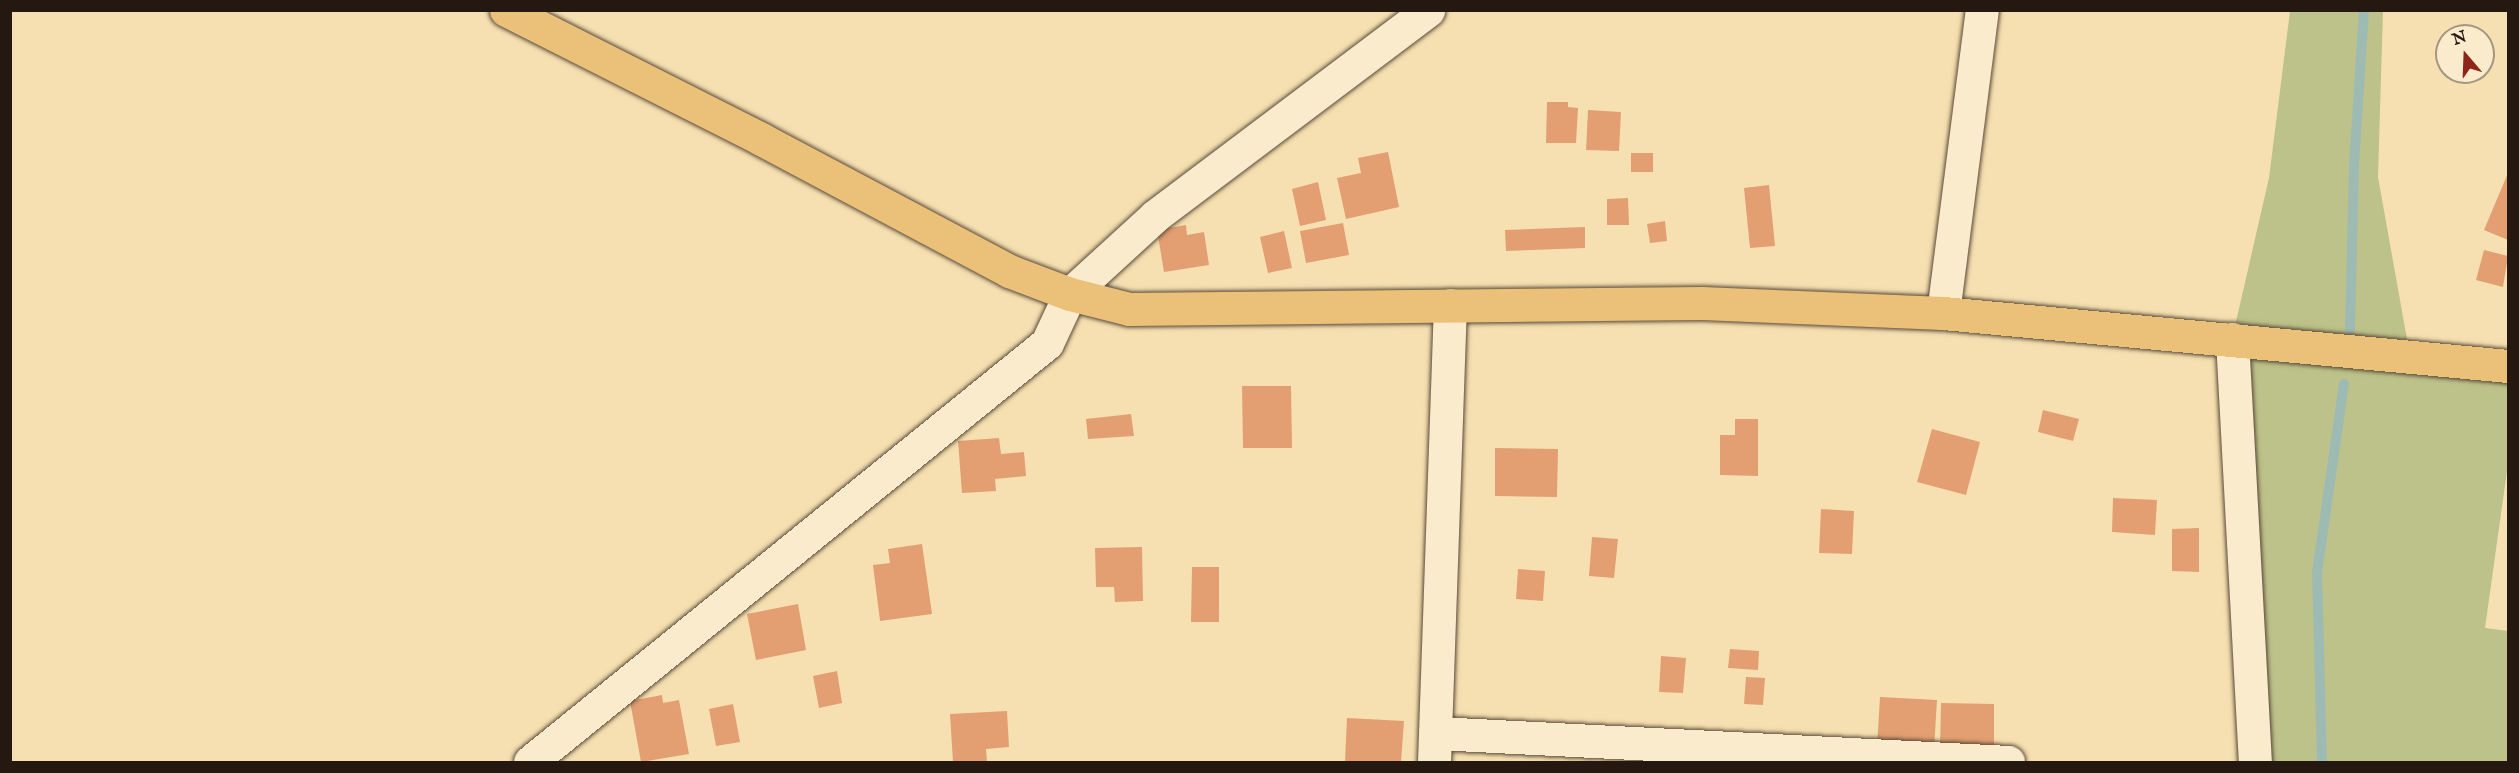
<!DOCTYPE html>
<html>
<head>
<meta charset="utf-8">
<style>
  body { margin:0 }
  #map { position:relative; width:2519px; height:773px; overflow:hidden; background:#f6e0b1; font-family:"IM FELL English",serif }
  div>[style] { position:absolute }
  .green>* { inset:0; background:#bdc28a }
  .stream>* { height:10px; margin:-5px; padding:0 5px; transform-origin:5px; border-radius:5px; background:#9ebbb3 }
  .building>* { inset:0; background:#e39f71 }
  .roads { filter:drop-shadow(0 0 2px #594a38) drop-shadow(0 0 2px #594a38) }
  .minor>* { height:33px; margin:-16.5px; padding:0 16.5px; transform-origin:16.5px; border-radius:16.5px; background:#f9ebcc }
  .major>* { height:33px; margin:-16.5px; padding:0 16.5px; transform-origin:16.5px; border-radius:16.5px; background:#ebc078 }
  span { translate:-50% -50%; white-space:nowrap; text-align:center; line-height:1.15; -webkit-text-stroke:4.5px #f9ebcc; paint-order:stroke }
  .frame { position:absolute; inset:0; border:12px solid #251810; pointer-events:none }
  .north { position:absolute; left:2435px; top:24px; width:60px; height:60px; box-sizing:border-box; background:#f9ebcc; border:2px solid #a49781; border-radius:50%; rotate:341deg; font-size:16px; font-weight:700; line-height:24px; text-align:center; color:#251810 }
  .north::after { content:''; display:block; margin:auto; width:21px; height:27px; background:#8f2418; clip-path:polygon(50% 0,100% 100%,50% 72%,0 100%) }
</style>
</head>
<body>
<div id="map">
  <div class="green">
    <div style="clip-path:polygon(2290px 11px,2383px 11px,2378px 177px,2410px 356px,2508px 366px,2508px 464px,2485px 628px,2508px 631px,2508px 762px,2255px 762px,2232px 339px,2269px 178px)"></div>
  </div>
  <div class="stream">
    <div style="left:2350px;top:329px;width:164px;rotate:-88.6deg"></div>
    <div style="left:2354px;top:165px;width:155px;rotate:-86.3deg"></div>
    <div style="left:2322px;top:762px;width:189px;rotate:-91.5deg"></div>
    <div style="left:2317px;top:573px;width:191px;rotate:-81.9deg"></div>
  </div>
  <div class="building">
    <div style="clip-path:polygon(1547px 102px,1568px 102px,1568px 107px,1578px 108px,1576px 143px,1546px 143px)"></div>
    <div style="clip-path:polygon(1588px 110px,1621px 112px,1619px 151px,1586px 150px)"></div>
    <div style="clip-path:polygon(1388px 152px,1399px 207px,1346px 219px,1337px 178px,1361px 173px,1358px 158px)"></div>
    <div style="clip-path:polygon(1631px 153px,1653px 153px,1653px 172px,1631px 172px)"></div>
    <div style="clip-path:polygon(2508px 173px,2508px 240px,2484px 230px)"></div>
    <div style="clip-path:polygon(1318px 182px,1326px 220px,1300px 226px,1292px 189px)"></div>
    <div style="clip-path:polygon(1769px 185px,1775px 246px,1750px 248px,1744px 188px)"></div>
    <div style="clip-path:polygon(1628px 198px,1629px 225px,1607px 225px,1607px 199px)"></div>
    <div style="clip-path:polygon(1665px 221px,1667px 241px,1650px 243px,1647px 224px)"></div>
    <div style="clip-path:polygon(1343px 223px,1349px 255px,1306px 263px,1300px 231px)"></div>
    <div style="clip-path:polygon(1186px 225px,1187px 235px,1204px 232px,1209px 265px,1164px 272px,1157px 230px)"></div>
    <div style="clip-path:polygon(1585px 227px,1585px 248px,1506px 251px,1505px 230px)"></div>
    <div style="clip-path:polygon(1284px 231px,1292px 268px,1268px 273px,1260px 237px)"></div>
    <div style="clip-path:polygon(2484px 250px,2508px 256px,2503px 287px,2476px 280px)"></div>
    <div style="clip-path:polygon(1242px 386px,1291px 386px,1292px 448px,1243px 448px)"></div>
    <div style="clip-path:polygon(2043px 410px,2079px 419px,2073px 441px,2038px 432px)"></div>
    <div style="clip-path:polygon(1131px 414px,1134px 436px,1088px 439px,1086px 419px)"></div>
    <div style="clip-path:polygon(1735px 419px,1758px 419px,1758px 476px,1720px 475px,1720px 435px,1735px 435px)"></div>
    <div style="clip-path:polygon(1932px 429px,1980px 442px,1966px 495px,1917px 482px)"></div>
    <div style="clip-path:polygon(999px 438px,1001px 454px,1024px 452px,1026px 476px,995px 479px,996px 491px,962px 493px,958px 441px)"></div>
    <div style="clip-path:polygon(1495px 448px,1558px 449px,1557px 497px,1495px 496px)"></div>
    <div style="clip-path:polygon(2113px 498px,2157px 500px,2155px 535px,2112px 532px)"></div>
    <div style="clip-path:polygon(1821px 509px,1854px 511px,1852px 554px,1819px 553px)"></div>
    <div style="clip-path:polygon(2199px 528px,2199px 572px,2172px 571px,2172px 529px)"></div>
    <div style="clip-path:polygon(1592px 537px,1618px 539px,1614px 578px,1589px 576px)"></div>
    <div style="clip-path:polygon(922px 544px,932px 614px,880px 621px,873px 565px,890px 563px,888px 549px)"></div>
    <div style="clip-path:polygon(1142px 547px,1143px 601px,1115px 602px,1114px 587px,1096px 587px,1095px 548px)"></div>
    <div style="clip-path:polygon(1192px 567px,1219px 567px,1219px 622px,1191px 622px)"></div>
    <div style="clip-path:polygon(1518px 569px,1545px 571px,1543px 601px,1516px 599px)"></div>
    <div style="clip-path:polygon(798px 604px,806px 650px,756px 660px,747px 614px)"></div>
    <div style="clip-path:polygon(1730px 649px,1759px 651px,1758px 670px,1728px 668px)"></div>
    <div style="clip-path:polygon(1661px 656px,1686px 658px,1683px 693px,1659px 692px)"></div>
    <div style="clip-path:polygon(837px 671px,842px 703px,819px 708px,813px 676px)"></div>
    <div style="clip-path:polygon(1746px 677px,1765px 678px,1763px 705px,1744px 704px)"></div>
    <div style="clip-path:polygon(662px 695px,663px 703px,679px 700px,689px 754px,641px 762px,630px 701px)"></div>
    <div style="clip-path:polygon(1880px 697px,1937px 700px,1934px 749px,1877px 746px)"></div>
    <div style="clip-path:polygon(1941px 703px,1994px 704px,1994px 750px,1940px 748px)"></div>
    <div style="clip-path:polygon(733px 704px,740px 742px,716px 746px,709px 709px)"></div>
    <div style="clip-path:polygon(1007px 711px,1009px 747px,986px 749px,987px 762px,953px 762px,950px 714px)"></div>
    <div style="clip-path:polygon(1347px 718px,1404px 721px,1401px 762px,1345px 762px)"></div>
  </div>
  <div class="roads">
    <div class="minor">
      <div style="left:1943px;top:313px;width:305px;rotate:-82.7deg"></div>
      <div style="left:2232px;top:339px;width:424px;rotate:86.9deg"></div>
      <div style="left:1436px;top:733px;width:573px;rotate:2.9deg"></div>
      <div style="left:530px;top:762px;width:665px;rotate:-39.02deg"></div>
      <div style="left:1047px;top:343px;width:54px;rotate:-64.9deg"></div>
      <div style="left:1070px;top:294px;width:115px;rotate:-42.5deg"></div>
      <div style="left:1155px;top:216px;width:342px;rotate:-37deg"></div>
      <div style="left:1434px;top:762px;width:457px;rotate:-88deg"></div>
    </div>
    <div class="major">
      <div style="left:506px;top:10px;width:286px;rotate:26.8deg"></div>
      <div style="left:761px;top:139px;width:281px;rotate:28deg"></div>
      <div style="left:1009px;top:271px;width:65px;rotate:20.7deg"></div>
      <div style="left:1070px;top:294px;width:61px;rotate:14.3deg"></div>
      <div style="left:1129px;top:309px;width:573px;rotate:-0.6deg"></div>
      <div style="left:1702px;top:303px;width:241px;rotate:2.4deg"></div>
      <div style="left:1943px;top:313px;width:567px;rotate:5.36deg"></div>
    </div>
  </div>
  <div class="frame"></div>
  <div class="north">N</div>
</div>
</body>
</html>
